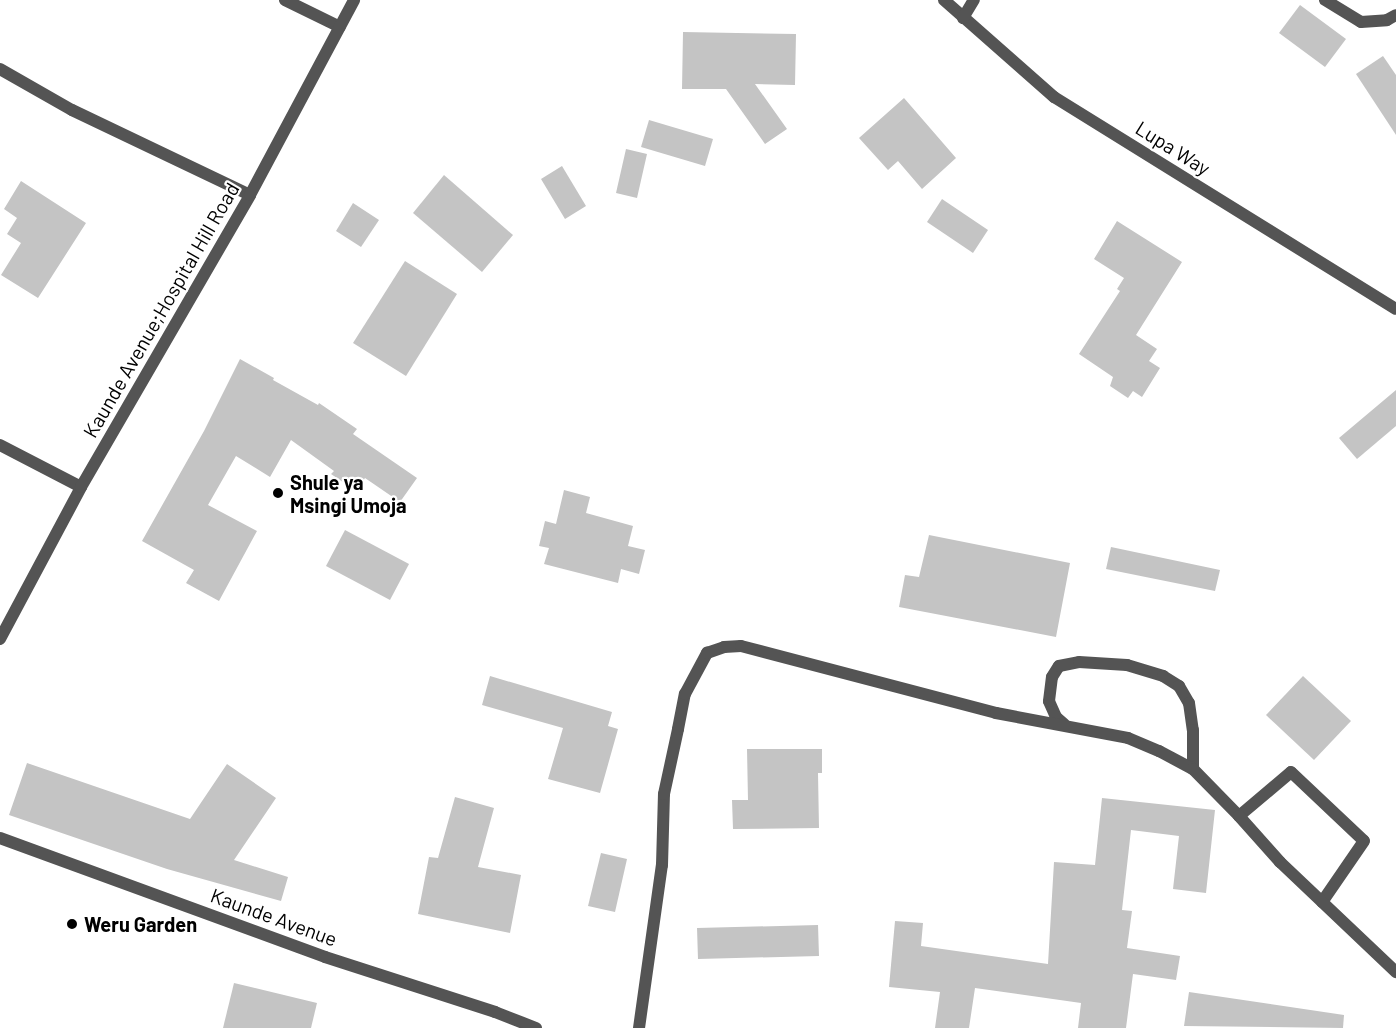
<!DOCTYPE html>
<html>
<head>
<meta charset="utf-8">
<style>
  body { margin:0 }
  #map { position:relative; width:1396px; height:1028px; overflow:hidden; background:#fff; font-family:Barlow,sans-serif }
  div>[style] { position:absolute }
  .building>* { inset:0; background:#c4c4c4 }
  .lane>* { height:12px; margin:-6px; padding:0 6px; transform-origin:6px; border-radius:6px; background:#545454 }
  .street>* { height:12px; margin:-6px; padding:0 6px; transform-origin:6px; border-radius:6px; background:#545454 }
  .dots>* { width:16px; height:16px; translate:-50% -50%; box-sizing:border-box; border:3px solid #fff; border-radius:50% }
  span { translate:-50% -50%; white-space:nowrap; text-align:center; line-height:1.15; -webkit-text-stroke:4.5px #fff; paint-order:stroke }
  .street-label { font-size:20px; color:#000 }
  .poi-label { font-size:20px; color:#000; font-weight:700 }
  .left { translate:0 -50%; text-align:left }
</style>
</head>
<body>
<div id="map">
  <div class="building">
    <div style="clip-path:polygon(1300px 5px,1346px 39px,1325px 67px,1279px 33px)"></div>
    <div style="clip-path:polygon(683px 32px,796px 34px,795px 85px,755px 84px,787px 129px,765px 144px,726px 89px,682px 89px)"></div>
    <div style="clip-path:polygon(1383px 56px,1396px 75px,1396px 135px,1356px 74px)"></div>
    <div style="clip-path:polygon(904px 98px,956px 158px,922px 189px,898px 161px,888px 170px,859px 138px)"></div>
    <div style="clip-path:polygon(649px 120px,713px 139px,705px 166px,641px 147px)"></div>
    <div style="clip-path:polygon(626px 149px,647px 154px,637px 198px,616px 193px)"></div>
    <div style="clip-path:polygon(562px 166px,586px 206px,565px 219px,541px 179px)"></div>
    <div style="clip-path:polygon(444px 175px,513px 235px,482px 272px,413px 213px)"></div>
    <div style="clip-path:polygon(21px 181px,86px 223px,38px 298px,1px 275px,21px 243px,7px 234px,17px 218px,4px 209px)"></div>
    <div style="clip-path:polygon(942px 199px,988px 230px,973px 253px,927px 222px)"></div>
    <div style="clip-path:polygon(353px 203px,379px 220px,361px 247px,336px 231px)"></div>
    <div style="clip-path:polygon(1117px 221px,1182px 262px,1136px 335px,1157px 349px,1149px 361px,1160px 368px,1142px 397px,1133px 391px,1128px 398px,1110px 386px,1113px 377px,1079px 354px,1120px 291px,1117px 289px,1124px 278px,1094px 259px)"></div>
    <div style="clip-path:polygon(405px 261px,457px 294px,406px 376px,353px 343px)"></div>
    <div style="clip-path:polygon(240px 359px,274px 378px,273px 380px,318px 405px,319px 403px,357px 429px,353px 434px,417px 478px,400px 502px,365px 478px,356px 491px,331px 474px,334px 471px,291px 440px,270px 477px,236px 456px,208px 505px,257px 531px,219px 601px,186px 583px,194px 570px,142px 541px,204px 431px)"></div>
    <div style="clip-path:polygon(1396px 390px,1396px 426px,1357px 459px,1339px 438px)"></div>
    <div style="clip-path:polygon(564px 490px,590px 497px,586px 513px,633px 526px,628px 546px,645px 550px,639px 574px,621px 569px,618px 583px,544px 564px,549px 548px,539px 546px,545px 521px,556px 524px)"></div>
    <div style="clip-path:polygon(345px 530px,409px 564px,390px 600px,326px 566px)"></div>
    <div style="clip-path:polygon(929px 535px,1070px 563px,1056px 637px,899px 607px,905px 575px,919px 577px)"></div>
    <div style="clip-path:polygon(1111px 547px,1220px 570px,1215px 591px,1106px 569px)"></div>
    <div style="clip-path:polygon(490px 676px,612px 712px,608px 726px,618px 729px,600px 793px,548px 779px,563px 728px,482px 705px)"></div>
    <div style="clip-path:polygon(1303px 676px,1351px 721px,1314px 760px,1266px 715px)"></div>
    <div style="clip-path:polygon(747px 749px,822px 749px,822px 773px,818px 773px,819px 828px,733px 829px,732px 800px,748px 800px)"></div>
    <div style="clip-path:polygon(27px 763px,190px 819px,227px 764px,276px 798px,234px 860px,288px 877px,281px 901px,167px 869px,9px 815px)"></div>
    <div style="clip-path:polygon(455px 797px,494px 808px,478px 867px,521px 875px,510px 933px,418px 914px,429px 857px,438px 858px)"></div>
    <div style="clip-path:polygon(1102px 798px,1215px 810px,1206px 893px,1173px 889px,1179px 836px,1131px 830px,1122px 910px,1132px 911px,1127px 948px,1180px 956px,1176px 980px,1133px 974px,1126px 1028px,1078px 1028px,1081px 1003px,975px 988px,969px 1028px,935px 1028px,940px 992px,889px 987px,895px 921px,923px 923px,921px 946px,1048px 964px,1054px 862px,1095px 865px)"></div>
    <div style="clip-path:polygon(601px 853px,627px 859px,615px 912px,588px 906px)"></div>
    <div style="clip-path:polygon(818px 925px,819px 956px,698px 959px,697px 928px)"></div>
    <div style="clip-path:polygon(234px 983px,317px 1003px,311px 1028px,223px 1028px)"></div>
    <div style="clip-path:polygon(1189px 992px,1344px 1015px,1343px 1028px,1184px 1026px)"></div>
  </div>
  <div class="lane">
    <div style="left:1064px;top:724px;width:11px;rotate:-139deg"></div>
    <div style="left:1056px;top:717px;width:17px;rotate:-114deg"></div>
    <div style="left:1049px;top:701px;width:24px;rotate:-83deg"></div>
    <div style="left:1052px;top:677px;width:13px;rotate:-58deg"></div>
    <div style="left:1059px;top:666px;width:20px;rotate:-11deg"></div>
    <div style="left:1079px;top:662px;width:48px;rotate:3.6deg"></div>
    <div style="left:1127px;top:665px;width:38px;rotate:17deg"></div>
    <div style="left:1163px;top:676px;width:19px;rotate:32deg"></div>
    <div style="left:1179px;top:686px;width:20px;rotate:60deg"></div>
    <div style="left:1189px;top:703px;width:27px;rotate:82deg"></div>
    <div style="left:1193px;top:730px;width:39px;rotate:90deg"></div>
    <div style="left:1239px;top:816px;width:68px;rotate:-40.2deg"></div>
    <div style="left:1291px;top:772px;width:100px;rotate:43.4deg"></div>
    <div style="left:1364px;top:841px;width:74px;rotate:124.5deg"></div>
  </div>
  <div class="street">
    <div style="left:285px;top:0;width:61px;rotate:26.1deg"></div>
    <div style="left:944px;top:0;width:147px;rotate:41.4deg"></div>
    <div style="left:1054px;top:97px;width:402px;rotate:31.8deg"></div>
    <div style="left:1325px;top:0;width:42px;rotate:31.4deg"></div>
    <div style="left:1361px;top:22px;width:26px;rotate:-4deg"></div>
    <div style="left:1387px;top:20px;width:10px;rotate:-29deg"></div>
    <div style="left:963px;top:18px;width:21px;rotate:-59deg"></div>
    <div style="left:0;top:69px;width:83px;rotate:29.7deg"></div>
    <div style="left:72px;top:110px;width:197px;rotate:25.5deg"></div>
    <div style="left:0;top:445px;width:91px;rotate:27.4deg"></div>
    <div style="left:0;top:639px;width:172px;rotate:-61.9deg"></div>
    <div style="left:81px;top:487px;width:337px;rotate:-59.9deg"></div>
    <div style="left:250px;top:195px;width:221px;rotate:-61.9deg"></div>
    <div style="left:0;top:838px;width:346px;rotate:20.1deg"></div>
    <div style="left:325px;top:957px;width:179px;rotate:17.9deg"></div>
    <div style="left:495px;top:1012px;width:44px;rotate:21.3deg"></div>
    <div style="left:639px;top:1028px;width:165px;rotate:-82deg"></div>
    <div style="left:662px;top:865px;width:71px;rotate:-88.4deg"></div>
    <div style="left:664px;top:794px;width:66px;rotate:-77.8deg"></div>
    <div style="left:678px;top:729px;width:36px;rotate:-79deg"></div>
    <div style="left:685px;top:694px;width:47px;rotate:-61.8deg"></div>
    <div style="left:707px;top:653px;width:18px;rotate:-19deg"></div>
    <div style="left:724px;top:647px;width:17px;rotate:-3deg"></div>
    <div style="left:741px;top:646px;width:264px;rotate:14.7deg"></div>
    <div style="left:996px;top:713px;width:134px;rotate:10.7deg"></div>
    <div style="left:1128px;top:738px;width:34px;rotate:23deg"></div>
    <div style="left:1159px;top:751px;width:38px;rotate:28deg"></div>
    <div style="left:1193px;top:769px;width:66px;rotate:45.6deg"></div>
    <div style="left:1239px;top:816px;width:62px;rotate:48.3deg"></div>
    <div style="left:1280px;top:862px;width:160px;rotate:43.5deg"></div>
  </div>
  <div class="dots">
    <div style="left:278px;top:493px;background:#000"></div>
    <div style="left:72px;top:924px;background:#000"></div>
  </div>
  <div class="street-label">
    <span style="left:1173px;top:148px;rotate:32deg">Lupa Way</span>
    <span style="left:161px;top:310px;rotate:-60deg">Kaunde Avenue;Hospital Hill Road</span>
    <span style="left:274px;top:917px;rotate:20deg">Kaunde Avenue</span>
  </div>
  <div class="poi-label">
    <span class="left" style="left:290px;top:494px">Shule ya<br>Msingi Umoja</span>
    <span class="left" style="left:84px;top:924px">Weru Garden</span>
  </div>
</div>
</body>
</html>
